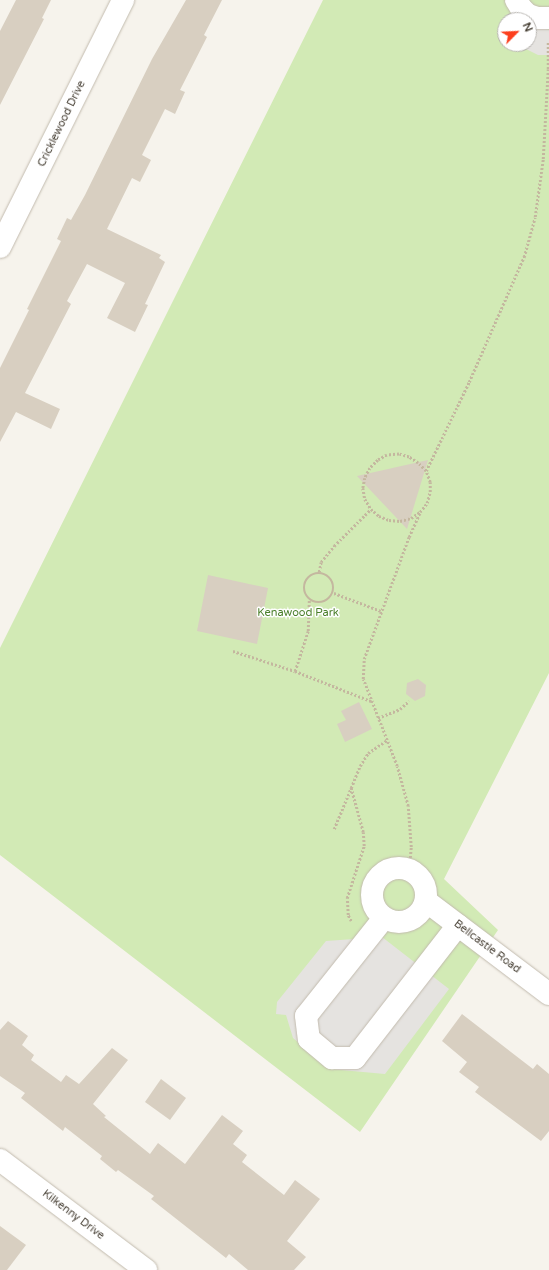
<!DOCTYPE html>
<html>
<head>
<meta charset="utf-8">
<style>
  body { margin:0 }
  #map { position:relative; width:549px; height:1270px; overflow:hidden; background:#f6f3ec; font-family:"Varela Round",sans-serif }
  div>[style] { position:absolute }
  .green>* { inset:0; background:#d2eab5 }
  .parking>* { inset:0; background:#e5e3e0 }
  .building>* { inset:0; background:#d8cfc1 }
  .path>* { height:2.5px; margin-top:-1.25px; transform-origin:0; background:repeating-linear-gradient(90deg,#c4b79f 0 2px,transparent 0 4px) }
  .path>.ring { margin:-1.25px; padding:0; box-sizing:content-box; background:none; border:2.5px solid #c4b79f; border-radius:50% }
  .roads { filter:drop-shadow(0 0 1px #c2bbae) drop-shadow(0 0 1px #c2bbae) }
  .minor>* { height:22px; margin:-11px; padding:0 11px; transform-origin:11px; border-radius:11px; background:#fff }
  .minor>.ring { margin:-11px; padding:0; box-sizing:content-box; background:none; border:22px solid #fff; border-radius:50% }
  span { translate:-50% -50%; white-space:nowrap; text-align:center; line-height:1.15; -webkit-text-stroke:3px #fff; paint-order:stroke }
  .street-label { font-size:11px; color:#4b4439 }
  .park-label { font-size:11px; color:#4a7f2a }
  .north { position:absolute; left:497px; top:12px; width:40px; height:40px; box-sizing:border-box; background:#fff; border:1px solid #b7b4b0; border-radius:50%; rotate:66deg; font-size:11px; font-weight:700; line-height:16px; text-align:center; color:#4b4439 }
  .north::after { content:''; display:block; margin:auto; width:14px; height:18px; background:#fc3f1d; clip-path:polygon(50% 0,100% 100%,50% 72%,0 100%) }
</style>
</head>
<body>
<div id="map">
  <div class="green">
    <div style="clip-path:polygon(evenodd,323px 0,549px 0,549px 673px,444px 879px,498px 930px,360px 1132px,0 855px,0 648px,323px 0,505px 20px,529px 20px,529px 44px,505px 44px,505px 20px)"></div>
  </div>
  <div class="parking">
    <div style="clip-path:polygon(529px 22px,549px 30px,549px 55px,538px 55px,516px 44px,529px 44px)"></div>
    <div style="clip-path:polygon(382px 937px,449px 989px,385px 1074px,330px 1069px,293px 1038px,286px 1015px,276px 1014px,277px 1002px,326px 941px)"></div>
  </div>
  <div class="building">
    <div style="clip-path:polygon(16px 0,51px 0,42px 18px,44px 19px,0 105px,0 31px)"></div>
    <div style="clip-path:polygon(186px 0,222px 0,204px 35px,207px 37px,180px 90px,185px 92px,175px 114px,165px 109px,142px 155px,151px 160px,140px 182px,132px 178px,107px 229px,161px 255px,159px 258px,165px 262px,145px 304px,148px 305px,135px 332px,107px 318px,125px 283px,87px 264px,67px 301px,71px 304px,25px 393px,60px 409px,51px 429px,16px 412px,0 442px,0 368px,29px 310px,27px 309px,61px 241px,57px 239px,67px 218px,71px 220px,85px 195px,152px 59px)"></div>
    <div style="clip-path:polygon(428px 460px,407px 529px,357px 476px)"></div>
    <div style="clip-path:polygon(208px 575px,268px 588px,257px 644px,197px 631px)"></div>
    <div style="clip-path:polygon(418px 679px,426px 685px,425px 696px,415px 701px,406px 694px,407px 683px)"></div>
    <div style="clip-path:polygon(359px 702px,372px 729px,345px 742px,337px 724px,346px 720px,341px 711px)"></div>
    <div style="clip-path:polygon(462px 1014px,533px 1069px,537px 1064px,549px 1074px,549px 1131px,541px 1141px,475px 1092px,479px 1087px,459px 1072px,467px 1062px,442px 1041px)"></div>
    <div style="clip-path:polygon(8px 1021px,28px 1036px,22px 1045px,34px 1055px,31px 1060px,61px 1082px,66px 1075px,79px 1084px,112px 1048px,128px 1060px,93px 1104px,106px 1116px,104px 1117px,150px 1154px,158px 1143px,185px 1164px,222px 1115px,243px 1131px,233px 1144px,247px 1155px,242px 1162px,284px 1195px,295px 1180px,320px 1199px,287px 1241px,306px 1257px,294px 1270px,248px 1270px,229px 1254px,226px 1258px,151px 1199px,154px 1196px,118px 1170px,116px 1172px,100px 1159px,102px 1156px,65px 1127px,63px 1131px,21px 1098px,25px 1093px,0 1076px,0 1030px)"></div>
    <div style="clip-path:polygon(161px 1079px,186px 1098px,170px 1120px,145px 1102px)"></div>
    <div style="clip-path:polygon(0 1226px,26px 1245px,7px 1270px,0 1270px)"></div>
  </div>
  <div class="path">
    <div style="left:426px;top:471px;width:99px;rotate:-64.2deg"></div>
    <div style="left:469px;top:382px;width:137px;rotate:-66.3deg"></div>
    <div style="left:524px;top:257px;width:41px;rotate:-74.6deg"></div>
    <div style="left:535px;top:217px;width:59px;rotate:-82.1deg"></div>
    <div style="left:543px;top:159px;width:90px;rotate:-86.8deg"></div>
    <div style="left:548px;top:69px;width:28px;rotate:-90deg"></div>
    <div style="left:319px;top:572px;width:10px;rotate:-79deg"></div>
    <div style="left:321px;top:562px;width:21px;rotate:-51deg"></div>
    <div style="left:334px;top:546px;width:52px;rotate:-45deg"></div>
    <div class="ring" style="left:304px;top:573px;width:27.5px;height:27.5px"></div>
    <div style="left:334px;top:593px;width:50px;rotate:21deg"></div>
    <div style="left:233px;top:651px;width:65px;rotate:17.9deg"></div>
    <div style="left:295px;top:671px;width:82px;rotate:21.5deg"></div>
    <div style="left:295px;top:671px;width:42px;rotate:-72deg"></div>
    <div style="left:308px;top:631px;width:31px;rotate:-88deg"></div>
    <div style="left:378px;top:718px;width:24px;rotate:-22deg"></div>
    <div style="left:400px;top:709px;width:12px;rotate:-42deg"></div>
    <div style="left:334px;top:829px;width:44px;rotate:-67.5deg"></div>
    <div style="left:409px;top:870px;width:23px;rotate:-85deg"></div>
    <div style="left:411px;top:847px;width:41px;rotate:-94.2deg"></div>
    <div style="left:408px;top:806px;width:41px;rotate:-105.4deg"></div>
    <div style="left:397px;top:766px;width:93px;rotate:-111.3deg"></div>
    <div style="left:363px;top:679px;width:20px;rotate:-87deg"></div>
    <div style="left:364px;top:659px;width:130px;rotate:-69.8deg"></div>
    <div style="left:409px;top:537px;width:27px;rotate:-66deg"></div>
    <div style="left:420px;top:512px;width:11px;rotate:-52deg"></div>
    <div style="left:427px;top:503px;width:11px;rotate:-75deg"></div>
    <div style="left:430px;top:492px;width:10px;rotate:-90deg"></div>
    <div style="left:430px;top:482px;width:12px;rotate:-110deg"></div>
    <div style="left:426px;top:471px;width:11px;rotate:-135deg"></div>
    <div style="left:418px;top:463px;width:11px;rotate:-146deg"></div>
    <div style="left:409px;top:457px;width:10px;rotate:-163deg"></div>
    <div style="left:399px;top:454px;width:12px;rotate:175deg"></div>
    <div style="left:387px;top:455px;width:10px;rotate:151deg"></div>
    <div style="left:378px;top:460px;width:11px;rotate:135deg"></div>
    <div style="left:370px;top:468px;width:11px;rotate:117deg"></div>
    <div style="left:365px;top:478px;width:10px;rotate:101deg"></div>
    <div style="left:363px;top:488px;width:11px;rotate:80deg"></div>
    <div style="left:365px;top:499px;width:12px;rotate:59deg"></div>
    <div style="left:371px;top:509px;width:11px;rotate:41deg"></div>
    <div style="left:379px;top:516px;width:11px;rotate:22deg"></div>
    <div style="left:389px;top:520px;width:11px;rotate:5deg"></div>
    <div style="left:400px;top:521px;width:11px;rotate:-15deg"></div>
    <div style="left:411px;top:518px;width:11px;rotate:-34deg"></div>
    <div style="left:351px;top:921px;width:7px;rotate:-117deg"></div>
    <div style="left:348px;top:915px;width:17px;rotate:-93deg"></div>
    <div style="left:347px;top:898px;width:55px;rotate:-71.9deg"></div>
    <div style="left:364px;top:846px;width:14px;rotate:-94deg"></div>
    <div style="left:363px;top:832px;width:46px;rotate:-105.3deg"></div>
    <div style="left:351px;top:788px;width:24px;rotate:-68deg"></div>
    <div style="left:360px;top:766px;width:15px;rotate:-58deg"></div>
    <div style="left:368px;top:753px;width:23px;rotate:-34deg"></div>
  </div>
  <div class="roads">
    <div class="minor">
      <div style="left:516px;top:0;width:9px;rotate:58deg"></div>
      <div style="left:521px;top:8px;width:10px;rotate:45deg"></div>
      <div style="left:528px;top:15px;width:9px;rotate:18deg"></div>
      <div style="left:537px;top:18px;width:12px"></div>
      <div style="left:0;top:247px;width:276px;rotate:-63.5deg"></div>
      <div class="ring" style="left:372px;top:868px;width:32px;height:32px"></div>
      <div style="left:426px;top:901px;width:154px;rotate:37.1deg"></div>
      <div style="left:384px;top:918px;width:125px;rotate:128.5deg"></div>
      <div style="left:306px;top:1016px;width:23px;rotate:83deg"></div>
      <div style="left:309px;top:1039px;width:30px;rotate:40deg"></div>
      <div style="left:332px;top:1058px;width:23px"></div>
      <div style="left:355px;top:1058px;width:168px;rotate:-52.2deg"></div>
      <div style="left:0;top:1160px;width:183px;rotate:37deg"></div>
    </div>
  </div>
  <div class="street-label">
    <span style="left:62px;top:124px;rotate:-64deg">Cricklewood Drive</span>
    <span style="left:487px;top:947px;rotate:37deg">Bellcastle Road</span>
    <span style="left:73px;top:1215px;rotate:37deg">Kilkenny Drive</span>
  </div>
  <div class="park-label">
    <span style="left:298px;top:613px">Kenawood Park</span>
  </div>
  <div class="north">N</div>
</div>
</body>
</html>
